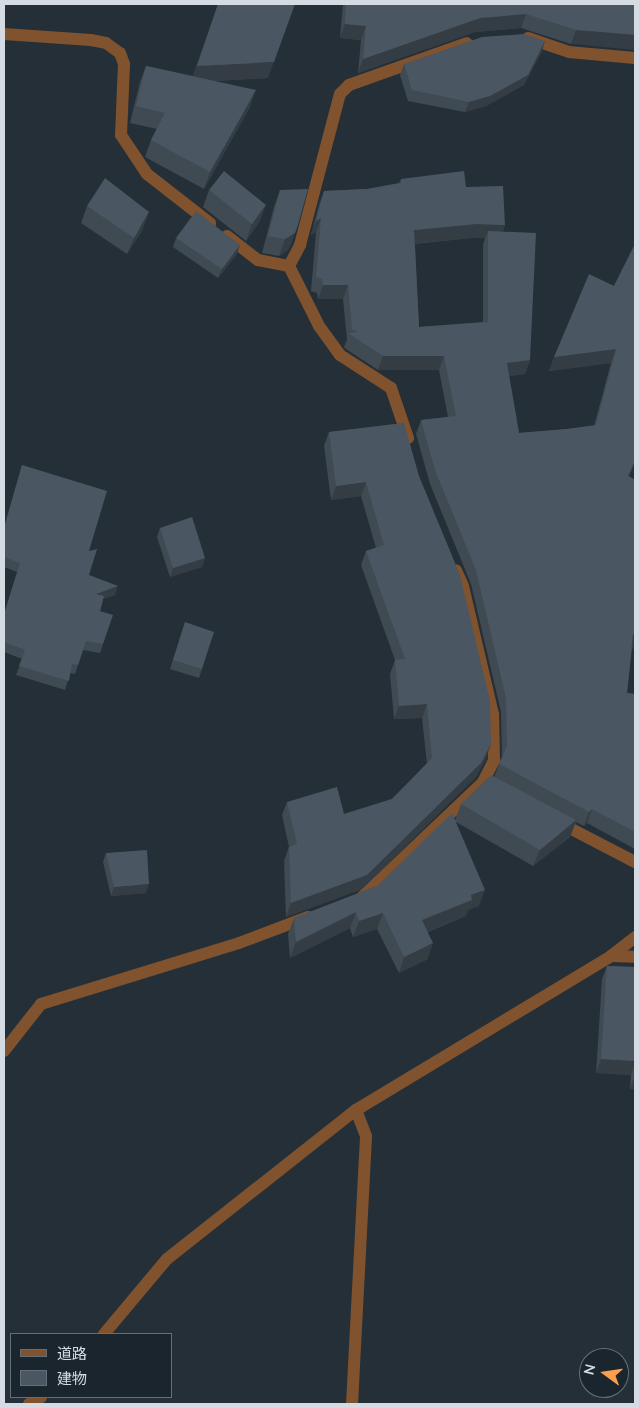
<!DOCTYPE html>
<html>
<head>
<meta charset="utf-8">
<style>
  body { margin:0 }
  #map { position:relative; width:639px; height:1408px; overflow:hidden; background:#242f38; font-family:"Nunito Sans","Noto Sans JP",sans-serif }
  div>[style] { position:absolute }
  .lane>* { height:12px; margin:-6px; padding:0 6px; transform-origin:6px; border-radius:6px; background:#80532e }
  .street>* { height:12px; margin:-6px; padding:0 6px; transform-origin:6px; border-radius:6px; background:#80532e }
  .wall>* { inset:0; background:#404a53 }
  .shaded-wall>* { inset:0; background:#343c44 }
  .building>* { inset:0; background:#4a5661 }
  span { translate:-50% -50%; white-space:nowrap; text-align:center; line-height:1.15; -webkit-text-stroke:4px #1a252e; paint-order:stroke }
  .frame { position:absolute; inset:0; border:5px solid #d4dbe2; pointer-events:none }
  .legend { position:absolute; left:10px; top:1333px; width:162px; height:65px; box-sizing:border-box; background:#1a252e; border:1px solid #646e76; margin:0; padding:6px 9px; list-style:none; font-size:15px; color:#d4dbe2 }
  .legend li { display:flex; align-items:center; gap:10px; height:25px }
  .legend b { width:25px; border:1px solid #646e76 }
  .north { position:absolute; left:579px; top:1348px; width:50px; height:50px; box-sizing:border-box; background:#1a252e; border:1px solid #646e76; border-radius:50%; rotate:284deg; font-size:14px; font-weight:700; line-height:20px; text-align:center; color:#d4dbe2 }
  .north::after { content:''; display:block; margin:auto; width:18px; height:22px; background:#fb9e50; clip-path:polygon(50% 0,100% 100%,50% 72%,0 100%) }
</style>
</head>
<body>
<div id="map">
  <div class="lane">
    <div style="left:4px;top:34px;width:87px;rotate:3.9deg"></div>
    <div style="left:91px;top:40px;width:15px;rotate:11deg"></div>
    <div style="left:106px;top:43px;width:17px;rotate:36deg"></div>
    <div style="left:120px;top:53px;width:12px;rotate:70deg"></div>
    <div style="left:124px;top:64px;width:71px;rotate:92.4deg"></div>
    <div style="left:121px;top:135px;width:47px;rotate:56.3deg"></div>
    <div style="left:147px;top:174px;width:80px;rotate:37.9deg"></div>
    <div style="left:528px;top:38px;width:43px;rotate:18.9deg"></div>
    <div style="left:569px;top:52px;width:66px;rotate:5.2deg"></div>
    <div style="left:227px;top:236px;width:39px;rotate:38deg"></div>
    <div style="left:258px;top:260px;width:32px;rotate:11deg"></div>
    <div style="left:289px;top:266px;width:67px;rotate:63.4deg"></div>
    <div style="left:319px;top:326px;width:36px;rotate:54deg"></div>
    <div style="left:340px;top:355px;width:61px;rotate:32.9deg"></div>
    <div style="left:391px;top:388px;width:53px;rotate:71.2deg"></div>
    <div style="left:289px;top:266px;width:24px;rotate:-62deg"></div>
    <div style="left:300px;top:245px;width:156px;rotate:-75.2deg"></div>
    <div style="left:340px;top:94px;width:13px;rotate:-45deg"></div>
    <div style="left:349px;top:85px;width:125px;rotate:-19.6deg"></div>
    <div style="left:362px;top:897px;width:167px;rotate:-43.5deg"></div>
    <div style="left:483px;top:782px;width:25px;rotate:-63deg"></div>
    <div style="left:494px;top:760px;width:46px;rotate:-91.2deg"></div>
    <div style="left:493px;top:714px;width:131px;rotate:-103.2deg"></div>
    <div style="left:463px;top:586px;width:17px;rotate:-114deg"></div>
    <div style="left:4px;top:1051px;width:60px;rotate:-51.8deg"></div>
    <div style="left:41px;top:1004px;width:207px;rotate:-17.1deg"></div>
    <div style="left:239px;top:943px;width:74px;rotate:-20.6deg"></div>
    <div style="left:352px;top:1404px;width:268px;rotate:-87deg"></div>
    <div style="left:366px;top:1136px;width:28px;rotate:-111deg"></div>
  </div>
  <div class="street">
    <div style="left:558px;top:822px;width:87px;rotate:27.5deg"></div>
    <div style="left:611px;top:956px;width:24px;rotate:2deg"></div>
    <div style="left:104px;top:1334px;width:98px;rotate:-50deg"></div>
    <div style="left:167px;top:1259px;width:241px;rotate:-38.3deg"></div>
    <div style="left:356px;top:1110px;width:298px;rotate:-31.1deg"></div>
    <div style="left:611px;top:956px;width:31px;rotate:-38deg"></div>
    <div style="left:29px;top:1404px;width:14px;rotate:-30deg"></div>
  </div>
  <div class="wall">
    <div style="clip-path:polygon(218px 4px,268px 78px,214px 81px,250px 107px,204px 189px,145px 157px,151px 140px,157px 129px,130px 123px,140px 82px,146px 66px,193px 76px)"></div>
    <div style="clip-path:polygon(343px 4px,635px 4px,571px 44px,521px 28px,475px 32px,358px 73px,361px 40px,340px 38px)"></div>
    <div style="clip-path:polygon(542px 51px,524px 85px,486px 106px,465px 112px,408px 101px,400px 75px,404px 64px)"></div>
    <div style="clip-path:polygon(evenodd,401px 179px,466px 187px,505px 225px,503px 231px,530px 360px,525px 374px,509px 376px,519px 433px,567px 429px,594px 426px,611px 363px,549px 371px,554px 357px,614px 286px,635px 244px,635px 463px,629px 476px,635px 480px,635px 649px,632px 648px,627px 693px,635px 694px,635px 849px,587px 823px,584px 826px,576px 822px,570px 837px,533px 866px,456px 822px,479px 906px,468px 910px,466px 916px,428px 932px,428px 959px,399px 973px,377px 929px,353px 937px,350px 928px,290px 958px,288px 934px,294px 918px,377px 886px,455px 820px,461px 804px,494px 777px,502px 757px,501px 712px,471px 584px,430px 484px,416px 434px,421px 420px,448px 417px,439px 370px,378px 370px,346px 349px,344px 347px,347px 340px,343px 299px,318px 299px,317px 293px,311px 291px,316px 232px,311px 235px,319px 205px,324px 191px,367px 189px,399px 183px,401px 179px,471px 238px,485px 238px,483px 245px,483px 322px,419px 327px,415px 244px,471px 238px)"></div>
    <div style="clip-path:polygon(209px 190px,260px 221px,246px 241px,203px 207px)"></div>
    <div style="clip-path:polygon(280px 190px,292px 242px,288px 250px,279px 256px,262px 253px,274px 207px)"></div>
    <div style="clip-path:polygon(87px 206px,143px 229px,127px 254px,81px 223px)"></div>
    <div style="clip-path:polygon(176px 238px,237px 254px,218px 278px,173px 247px)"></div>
    <div style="clip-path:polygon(404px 423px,486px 758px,476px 777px,362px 889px,286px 917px,284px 861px,289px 847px,282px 815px,287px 802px,344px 814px,392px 799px,427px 764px,422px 718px,394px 719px,390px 674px,395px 660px,361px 565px,366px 551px,376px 548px,361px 496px,331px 500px,324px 446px,329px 432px)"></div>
    <div style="clip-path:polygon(22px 465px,89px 551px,89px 575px,115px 595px,103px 599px,100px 611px,103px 644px,100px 653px,83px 650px,75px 674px,70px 673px,65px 690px,16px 675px,22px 659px,4px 652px,4px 614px,17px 572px,4px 567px,4px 527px)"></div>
    <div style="clip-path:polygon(160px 528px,205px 558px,202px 567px,170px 577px,157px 537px)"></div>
    <div style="clip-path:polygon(185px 622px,202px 669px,199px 678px,170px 669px)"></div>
    <div style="clip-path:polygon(106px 853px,146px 893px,111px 896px,103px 862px)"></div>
    <div style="clip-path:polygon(607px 966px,635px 967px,635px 1089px,630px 1089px,631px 1075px,596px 1073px,602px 979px)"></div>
  </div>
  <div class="shaded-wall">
    <div style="clip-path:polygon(526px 14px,521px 28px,475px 32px,358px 73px,363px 59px,480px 18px)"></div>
    <div style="clip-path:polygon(345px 24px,366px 26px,361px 40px,340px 38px)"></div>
    <div style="clip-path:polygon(576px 30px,635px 35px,635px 50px,571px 44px)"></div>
    <div style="clip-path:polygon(545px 41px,542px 51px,524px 85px,486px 106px,465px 112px,469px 102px)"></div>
    <div style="clip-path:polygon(274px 62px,268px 78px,191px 82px,197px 66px)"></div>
    <div style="clip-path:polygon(256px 90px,250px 107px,204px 189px,210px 172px)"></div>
    <div style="clip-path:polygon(266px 205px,260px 221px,246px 241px,252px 224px)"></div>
    <div style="clip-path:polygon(149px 212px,143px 229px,127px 254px,134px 238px)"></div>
    <div style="clip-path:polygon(321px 218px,316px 232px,311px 235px,316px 221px)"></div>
    <div style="clip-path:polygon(476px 224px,505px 225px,500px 239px,488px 231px,485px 238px,471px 238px,409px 244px,414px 230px)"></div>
    <div style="clip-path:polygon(298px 225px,292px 242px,288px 250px,279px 256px,285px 239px)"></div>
    <div style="clip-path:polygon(240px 245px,237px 254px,218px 278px,222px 269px)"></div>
    <div style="clip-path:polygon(323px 285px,348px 285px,343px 299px,318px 299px)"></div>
    <div style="clip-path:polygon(616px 349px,611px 363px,549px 371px,554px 357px)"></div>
    <div style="clip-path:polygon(383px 356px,444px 356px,439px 370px,378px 370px)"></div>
    <div style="clip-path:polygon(530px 360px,525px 374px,502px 377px,507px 363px)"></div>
    <div style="clip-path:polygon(635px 460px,635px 463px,623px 490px,628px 476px)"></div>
    <div style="clip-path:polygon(366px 482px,361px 496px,331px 500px,336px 486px)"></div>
    <div style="clip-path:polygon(205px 558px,202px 567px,170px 577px,173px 568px)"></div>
    <div style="clip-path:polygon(118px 586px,115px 595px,92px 603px,96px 594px)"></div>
    <div style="clip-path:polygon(633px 634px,635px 634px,635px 649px,628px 648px)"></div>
    <div style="clip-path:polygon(427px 704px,422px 718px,394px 719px,399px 706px)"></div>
    <div style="clip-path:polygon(491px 744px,486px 758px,476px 777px,362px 889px,286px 917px,291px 903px)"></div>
    <div style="clip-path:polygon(592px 809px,587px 823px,584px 826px,589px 812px)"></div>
    <div style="clip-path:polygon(576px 820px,570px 837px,533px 866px,540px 850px)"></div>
    <div style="clip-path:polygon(149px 884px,146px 893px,111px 896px,114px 887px)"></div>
    <div style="clip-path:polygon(485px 890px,479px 906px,468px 910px,466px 916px,416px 936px,422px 920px,471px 895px)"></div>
    <div style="clip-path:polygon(356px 912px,350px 928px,290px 958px,296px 942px)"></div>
    <div style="clip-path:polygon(383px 913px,377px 929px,353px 937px,359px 921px)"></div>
    <div style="clip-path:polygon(433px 943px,428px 959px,399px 973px,404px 957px)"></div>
    <div style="clip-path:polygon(601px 1059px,635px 1061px,635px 1063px,631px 1075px,596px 1073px)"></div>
    <div style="clip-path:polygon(635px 1075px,635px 1089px,630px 1089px)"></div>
  </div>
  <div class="building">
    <div style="clip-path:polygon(218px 4px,295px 4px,274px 62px,197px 66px)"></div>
    <div style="clip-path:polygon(346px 4px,635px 4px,635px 35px,576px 30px,526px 14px,480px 18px,363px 59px,366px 26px,345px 24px)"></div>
    <div style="clip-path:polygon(524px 34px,545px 41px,528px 75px,490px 96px,469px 102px,412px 90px,404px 64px,482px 37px)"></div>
    <div style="clip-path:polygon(146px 66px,256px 90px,210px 172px,151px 140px,165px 113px,136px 106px)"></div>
    <div style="clip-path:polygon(224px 171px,266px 205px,252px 224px,209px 190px)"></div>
    <div style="clip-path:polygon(464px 171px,466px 187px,503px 186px,505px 225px,476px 224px,414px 230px,419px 327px,488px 322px,488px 231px,536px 233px,530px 360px,507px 363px,519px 433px,567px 429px,596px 425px,616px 349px,554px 357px,589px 274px,614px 286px,635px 244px,635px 460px,628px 476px,635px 480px,635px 634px,633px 634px,627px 693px,635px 694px,635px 832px,592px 809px,589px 812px,499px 764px,507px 746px,506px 698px,476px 570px,435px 470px,421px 420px,456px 416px,444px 356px,383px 356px,351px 335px,349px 333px,358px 332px,352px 329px,348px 285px,323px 285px,322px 279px,316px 277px,321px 218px,316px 221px,324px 191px,367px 189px,401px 183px,401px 179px)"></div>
    <div style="clip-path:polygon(105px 178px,149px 212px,134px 238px,87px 206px)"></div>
    <div style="clip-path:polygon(308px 189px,298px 225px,295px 233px,285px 239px,268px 236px,280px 190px)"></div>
    <div style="clip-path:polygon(196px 211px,240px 245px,222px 269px,176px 238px)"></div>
    <div style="clip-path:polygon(404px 423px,419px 476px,460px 575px,490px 701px,491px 744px,481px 763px,367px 875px,291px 903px,289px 847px,297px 844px,287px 802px,337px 787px,344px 814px,392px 799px,432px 758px,427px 704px,399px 706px,395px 660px,405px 659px,366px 551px,384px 545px,366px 482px,336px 486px,329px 432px)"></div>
    <div style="clip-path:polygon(22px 465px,107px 491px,89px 551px,97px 549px,89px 575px,118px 586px,96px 594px,104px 596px,100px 611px,113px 615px,103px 644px,86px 641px,78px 665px,72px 664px,69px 681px,19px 666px,25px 650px,4px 642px,4px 615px,20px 563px,4px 557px,4px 529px)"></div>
    <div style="clip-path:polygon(192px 517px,205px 558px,173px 568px,160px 528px)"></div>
    <div style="clip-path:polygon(185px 622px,214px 632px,202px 669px,173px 660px)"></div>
    <div style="clip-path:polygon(491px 775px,576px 820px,540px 850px,461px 804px)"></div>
    <div style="clip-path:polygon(452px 813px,485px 890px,471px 895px,472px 900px,422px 920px,433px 943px,404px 957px,383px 913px,359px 921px,356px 912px,296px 942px,294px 918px,377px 886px)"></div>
    <div style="clip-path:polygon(147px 850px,149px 884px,114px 887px,106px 853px)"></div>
    <div style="clip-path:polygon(607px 966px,635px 967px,635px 1061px,601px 1059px)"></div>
  </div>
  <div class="frame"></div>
  <ul class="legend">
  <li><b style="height:6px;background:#80532e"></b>道路</li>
  <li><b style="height:14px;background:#4a5661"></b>建物</li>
  </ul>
  <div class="north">N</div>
</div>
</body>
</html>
